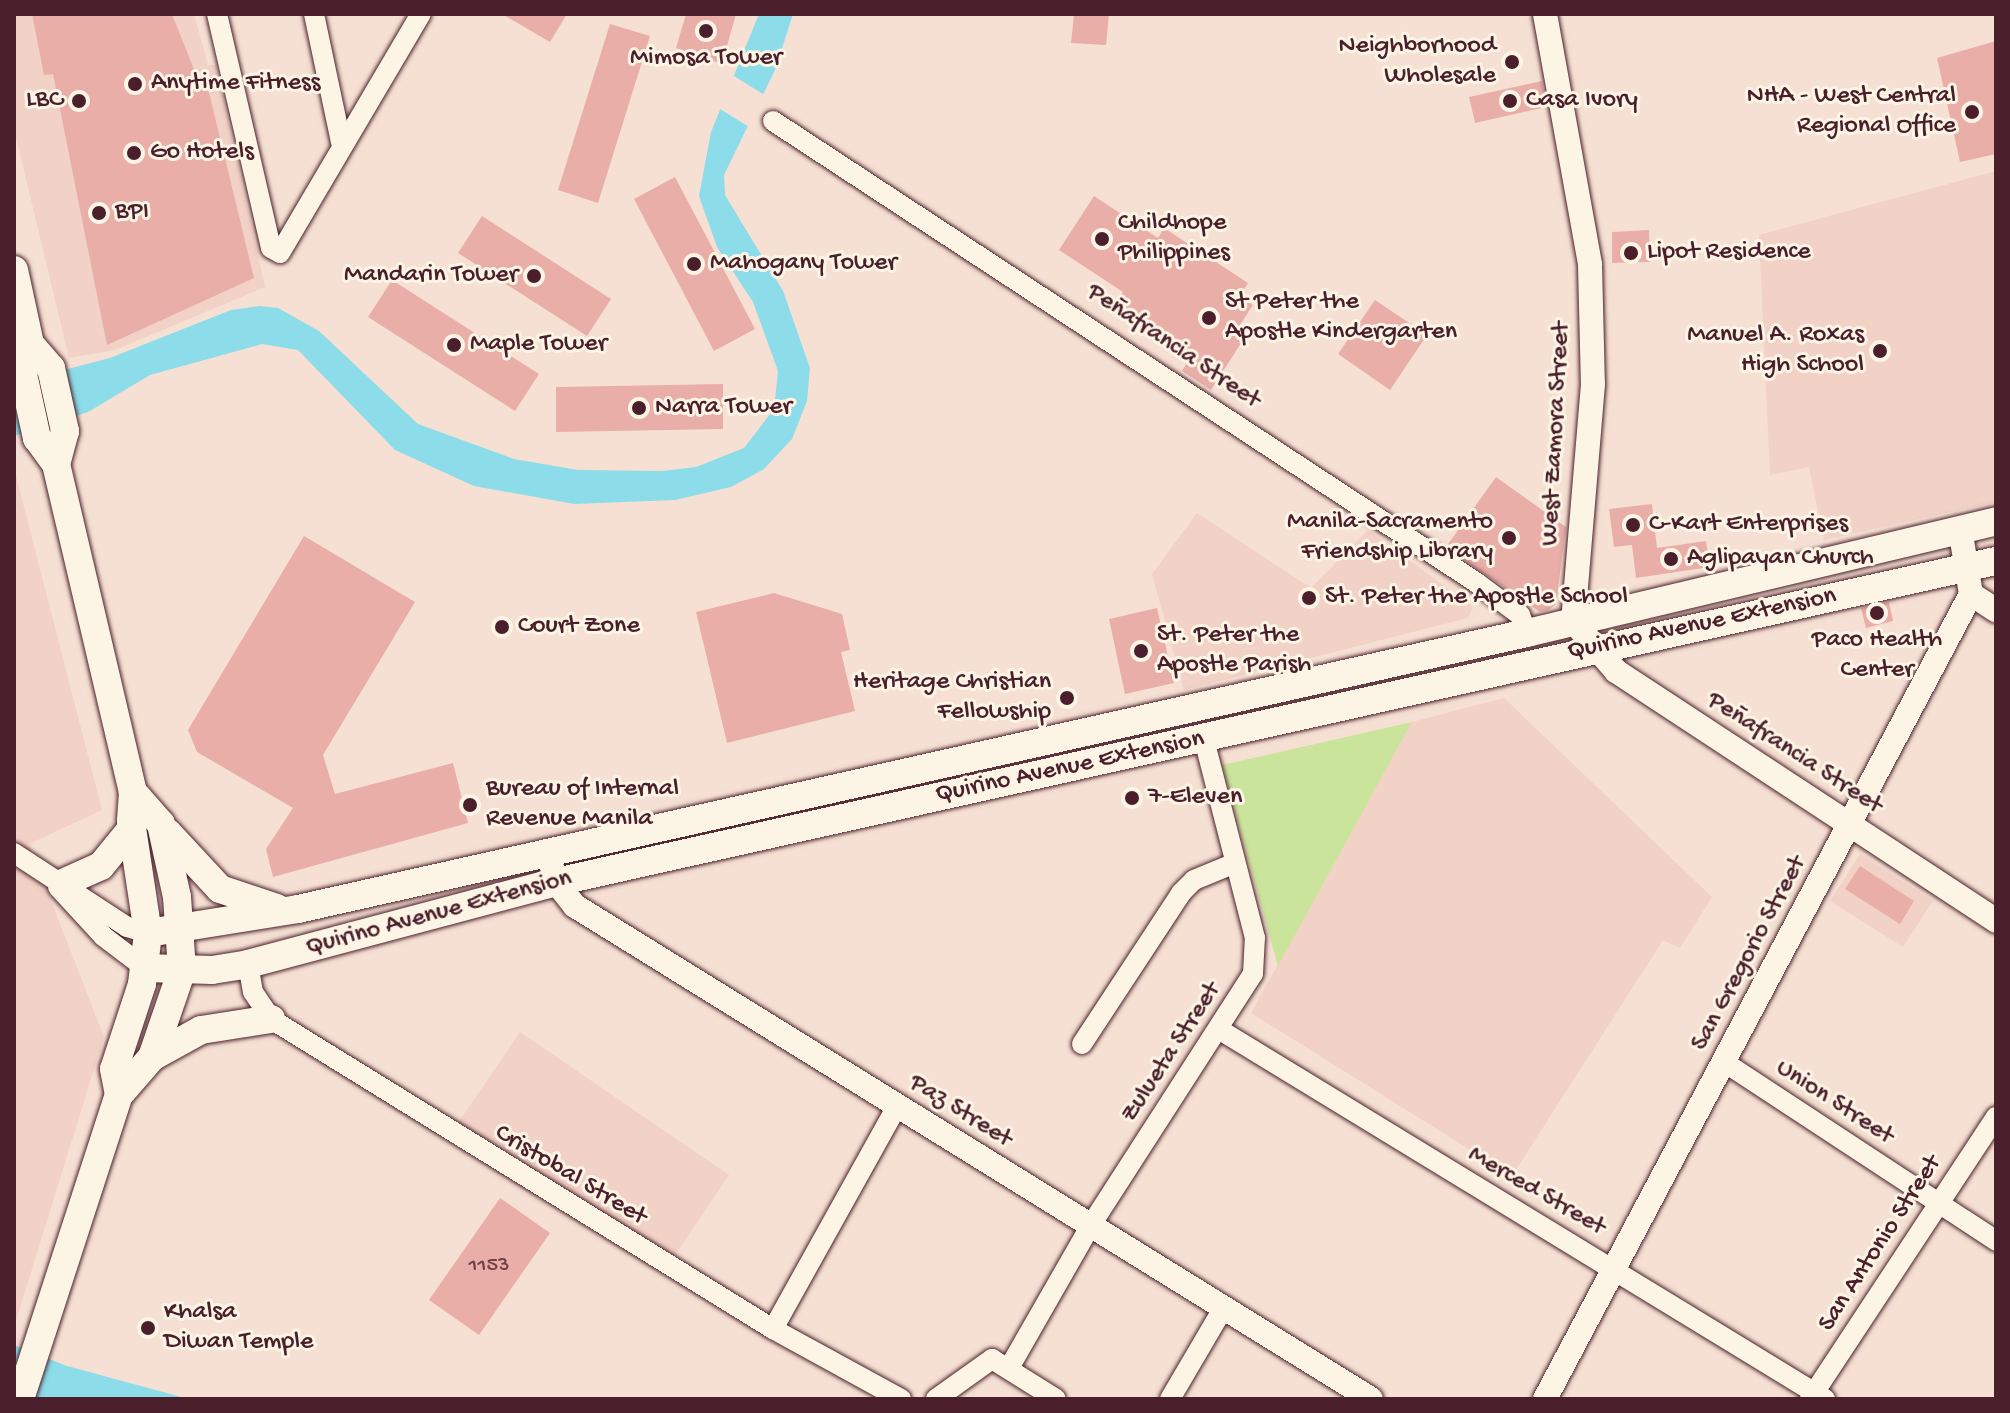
<!DOCTYPE html>
<html>
<head>
<meta charset="utf-8">
<style>
  body { margin:0 }
  #map { position:relative; width:2010px; height:1413px; overflow:hidden; background:#f6e0d3; font-family:"Gochi Hand",sans-serif }
  div>[style] { position:absolute }
  .built>* { inset:0; background:#f2d1c6 }
  .green>* { inset:0; background:#cbe49b }
  .water>* { inset:0; background:#8ddce9 }
  .pier>* { inset:0; background:#f6e0d3 }
  .building>* { inset:0; background:#e9aea8 }
  .roads { filter:drop-shadow(0 0 2px #4a1f2b) drop-shadow(0 0 2px #4a1f2b) }
  .minor>* { height:20px; margin:-10px; padding:0 10px; transform-origin:10px; border-radius:10px; background:#fcf5e5 }
  .tertiary>* { height:24px; margin:-12px; padding:0 12px; transform-origin:12px; border-radius:12px; background:#fcf5e5 }
  .secondary>* { height:28px; margin:-14px; padding:0 14px; transform-origin:14px; border-radius:14px; background:#fcf5e5 }
  .dots>* { width:22px; height:22px; translate:-50% -50%; box-sizing:border-box; border:4px solid #fcf5e5; border-radius:50% }
  span { translate:-50% -50%; white-space:nowrap; text-align:center; line-height:1.15; -webkit-text-stroke:6px #fcf5e5; paint-order:stroke }
  .number-label { font-size:22px; color:#72434a }
  .number-label span { -webkit-text-stroke-width:0 }
  .poi-label { font-size:26px; color:#4a1f2b }
  .right { translate:-100% -50%; text-align:right }
  .left { translate:0 -50%; text-align:left }
  .street-label { font-size:26px; color:#4a1f2b }
  .frame { position:absolute; inset:0; border:16px solid #4a1f2b; pointer-events:none }
</style>
</head>
<body>
<div id="map">
  <div class="built">
    <div style="clip-path:polygon(14px 14px,194px 14px,208px 65px,216px 65px,265px 287px,115px 350px,69px 358px,14px 129px)"></div>
    <div style="clip-path:polygon(1996px 171px,1996px 502px,1824px 540px,1809px 467px,1770px 475px,1759px 235px)"></div>
    <div style="clip-path:polygon(14px 468px,102px 810px,29px 844px,104px 1037px,14px 1327px)"></div>
    <div style="clip-path:polygon(1197px 513px,1311px 588px,1368px 530px,1473px 607px,1468px 618px,1184px 690px,1152px 574px)"></div>
    <div style="clip-path:polygon(1504px 698px,1712px 897px,1680px 948px,1663px 940px,1512px 1176px,1251px 1013px,1412px 722px)"></div>
    <div style="clip-path:polygon(1860px 854px,1933px 901px,1903px 947px,1830px 901px)"></div>
    <div style="clip-path:polygon(520px 1032px,729px 1175px,671px 1261px,458px 1123px)"></div>
  </div>
  <div class="green">
    <div style="clip-path:polygon(1412px 722px,1278px 966px,1222px 765px)"></div>
  </div>
  <div class="water">
    <div style="clip-path:polygon(759px 14px,793px 14px,775px 70px,724px 175px,725px 195px,783px 291px,810px 368px,807px 401px,792px 439px,764px 469px,731px 487px,675px 500px,574px 504px,474px 486px,395px 450px,298px 350px,262px 344px,150px 375px,88px 412px,14px 436px,14px 383px,110px 358px,231px 310px,259px 306px,278px 308px,319px 331px,418px 424px,514px 459px,578px 470px,662px 471px,696px 467px,744px 448px,774px 409px,778px 371px,753px 302px,717px 247px,699px 196px,711px 132px)"></div>
    <div style="clip-path:polygon(14px 1345px,67px 1366px,189px 1399px,14px 1399px)"></div>
  </div>
  <div class="pier">
    <div style="clip-path:polygon(734px 76px,766px 96px,749px 127px,717px 107px)"></div>
  </div>
  <div class="building">
    <div style="clip-path:polygon(32px 14px,172px 14px,197px 77px,205px 76px,254px 278px,107px 345px,53px 74px,44px 75px)"></div>
    <div style="clip-path:polygon(502px 14px,567px 14px,550px 42px)"></div>
    <div style="clip-path:polygon(686px 14px,736px 14px,722px 64px,676px 48px)"></div>
    <div style="clip-path:polygon(1074px 14px,1109px 14px,1106px 45px,1071px 43px)"></div>
    <div style="clip-path:polygon(610px 24px,650px 36px,598px 203px,558px 190px)"></div>
    <div style="clip-path:polygon(1996px 41px,1996px 154px,1960px 162px,1937px 58px)"></div>
    <div style="clip-path:polygon(1542px 81px,1546px 107px,1475px 123px,1469px 97px)"></div>
    <div style="clip-path:polygon(675px 177px,755px 329px,714px 351px,634px 199px)"></div>
    <div style="clip-path:polygon(1094px 196px,1158px 238px,1164px 228px,1248px 283px,1240px 296px,1253px 305px,1236px 331px,1245px 337px,1211px 390px,1182px 371px,1192px 355px,1113px 307px,1123px 292px,1059px 250px)"></div>
    <div style="clip-path:polygon(482px 216px,611px 299px,587px 336px,458px 253px)"></div>
    <div style="clip-path:polygon(1649px 230px,1650px 262px,1612px 263px,1612px 232px)"></div>
    <div style="clip-path:polygon(392px 280px,539px 374px,515px 411px,368px 317px)"></div>
    <div style="clip-path:polygon(1375px 300px,1427px 335px,1390px 390px,1338px 354px)"></div>
    <div style="clip-path:polygon(723px 384px,723px 429px,556px 432px,556px 387px)"></div>
    <div style="clip-path:polygon(1496px 477px,1566px 527px,1556px 604px,1549px 610px,1540px 612px,1446px 547px)"></div>
    <div style="clip-path:polygon(1652px 504px,1657px 548px,1706px 541px,1710px 567px,1636px 578px,1632px 545px,1614px 547px,1609px 509px)"></div>
    <div style="clip-path:polygon(304px 536px,415px 602px,323px 755px,335px 794px,453px 763px,468px 823px,273px 877px,266px 849px,293px 808px,197px 752px,188px 730px)"></div>
    <div style="clip-path:polygon(774px 593px,842px 614px,850px 650px,841px 652px,855px 711px,727px 743px,696px 612px)"></div>
    <div style="clip-path:polygon(1889px 602px,1893px 621px,1866px 628px,1861px 608px)"></div>
    <div style="clip-path:polygon(1157px 608px,1174px 683px,1125px 694px,1109px 619px)"></div>
    <div style="clip-path:polygon(1860px 866px,1914px 901px,1900px 924px,1845px 889px)"></div>
    <div style="clip-path:polygon(500px 1198px,550px 1233px,479px 1335px,429px 1300px)"></div>
  </div>
  <div class="roads">
    <div class="minor">
      <div style="left:217px;top:14px;width:240px;rotate:77deg"></div>
      <div style="left:271px;top:248px;width:10px;rotate:29deg"></div>
      <div style="left:280px;top:253px;width:277px;rotate:-59.5deg"></div>
      <div style="left:314px;top:14px;width:131px;rotate:78.1deg"></div>
      <div style="left:773px;top:121px;width:842px;rotate:33.27deg"></div>
      <div style="left:1477px;top:583px;width:54px;rotate:36.7deg"></div>
      <div style="left:1520px;top:615px;width:19px;rotate:69deg"></div>
      <div style="left:14px;top:853px;width:135px;rotate:33.2deg"></div>
      <div style="left:127px;top:927px;width:22px;rotate:16deg"></div>
      <div style="left:58px;top:887px;width:67px;rotate:47.4deg"></div>
      <div style="left:103px;top:936px;width:53px;rotate:37.3deg"></div>
      <div style="left:248px;top:964px;width:28px;rotate:80deg"></div>
      <div style="left:253px;top:992px;width:32px;rotate:56deg"></div>
      <div style="left:271px;top:1019px;width:590px;rotate:31.7deg"></div>
      <div style="left:773px;top:1329px;width:146px;rotate:28.7deg"></div>
      <div style="left:1220px;top:1030px;width:709px;rotate:31.38deg"></div>
      <div style="left:1082px;top:1044px;width:181px;rotate:-56.7deg"></div>
      <div style="left:1181px;top:893px;width:18px;rotate:-45deg"></div>
      <div style="left:1194px;top:880px;width:44px;rotate:-22.5deg"></div>
      <div style="left:1724px;top:1062px;width:326px;rotate:33.3deg"></div>
      <div style="left:773px;top:1329px;width:255px;rotate:-60.9deg"></div>
      <div style="left:1009px;top:1368px;width:165px;rotate:-60.2deg"></div>
      <div style="left:1091px;top:1225px;width:299px;rotate:-57.2deg"></div>
      <div style="left:1253px;top:974px;width:36px;rotate:-87deg"></div>
      <div style="left:1255px;top:938px;width:205px;rotate:-104.4deg"></div>
      <div style="left:936px;top:1399px;width:69px;rotate:-35.5deg"></div>
      <div style="left:992px;top:1359px;width:75px;rotate:32deg"></div>
      <div style="left:1170px;top:1399px;width:107px;rotate:-59.6deg"></div>
      <div style="left:1810px;top:1399px;width:338px;rotate:-56.6deg"></div>
    </div>
    <div class="tertiary">
      <div style="left:1545px;top:14px;width:255px;rotate:79.8deg"></div>
      <div style="left:1590px;top:265px;width:119px;rotate:88.6deg"></div>
      <div style="left:1593px;top:384px;width:238px;rotate:94.8deg"></div>
      <div style="left:1573px;top:621px;width:66px;rotate:49.3deg"></div>
      <div style="left:1616px;top:671px;width:455px;rotate:33.3deg"></div>
      <div style="left:1971px;top:594px;width:30px;rotate:33deg"></div>
      <div style="left:551px;top:864px;width:19px;rotate:74deg"></div>
      <div style="left:556px;top:882px;width:31px;rotate:52deg"></div>
      <div style="left:575px;top:906px;width:936px;rotate:31.77deg"></div>
      <div style="left:1545px;top:1399px;width:911px;rotate:-62.11deg"></div>
      <div style="left:1971px;top:594px;width:66px;rotate:-99.6deg"></div>
    </div>
    <div class="secondary">
      <div style="left:14px;top:270px;width:76px;rotate:77.8deg"></div>
      <div style="left:30px;top:344px;width:31px;rotate:103deg"></div>
      <div style="left:23px;top:374px;width:66px;rotate:77.7deg"></div>
      <div style="left:37px;top:438px;width:32px;rotate:54deg"></div>
      <div style="left:56px;top:464px;width:337px;rotate:76.8deg"></div>
      <div style="left:133px;top:792px;width:29px;rotate:94deg"></div>
      <div style="left:131px;top:821px;width:113px;rotate:81.4deg"></div>
      <div style="left:148px;top:933px;width:51px;rotate:96.7deg"></div>
      <div style="left:142px;top:984px;width:89px;rotate:108.2deg"></div>
      <div style="left:114px;top:1069px;width:26px;rotate:79deg"></div>
      <div style="left:30px;top:344px;width:32px;rotate:49deg"></div>
      <div style="left:51px;top:368px;width:65px;rotate:77.5deg"></div>
      <div style="left:65px;top:431px;width:34px;rotate:105deg"></div>
      <div style="left:168px;top:833px;width:76px;rotate:47.1deg"></div>
      <div style="left:220px;top:889px;width:60px;rotate:18.4deg"></div>
      <div style="left:65px;top:882px;width:39px;rotate:-24deg"></div>
      <div style="left:101px;top:866px;width:49px;rotate:-50.8deg"></div>
      <div style="left:148px;top:933px;width:152px;rotate:-9.1deg"></div>
      <div style="left:298px;top:909px;width:1260px;rotate:-12.66deg"></div>
      <div style="left:1527px;top:633px;width:482px;rotate:-13.4deg"></div>
      <div style="left:145px;top:968px;width:67px;rotate:1.7deg"></div>
      <div style="left:212px;top:970px;width:36px;rotate:-9deg"></div>
      <div style="left:248px;top:964px;width:319px;rotate:-14.9deg"></div>
      <div style="left:556px;top:882px;width:1475px;rotate:-12.57deg"></div>
      <div style="left:152px;top:1057px;width:56px;rotate:-28.9deg"></div>
      <div style="left:201px;top:1030px;width:71px;rotate:-8.9deg"></div>
      <div style="left:20px;top:1399px;width:320px;rotate:-72deg"></div>
      <div style="left:119px;top:1095px;width:50px;rotate:-49deg"></div>
      <div style="left:152px;top:1057px;width:92px;rotate:-71deg"></div>
      <div style="left:182px;top:970px;width:73px;rotate:-93.9deg"></div>
      <div style="left:177px;top:897px;width:75px;rotate:-102.4deg"></div>
      <div style="left:161px;top:824px;width:43px;rotate:-131.2deg"></div>
    </div>
  </div>
  <div class="dots">
    <div style="left:706px;top:31px;background:#4a1f2b"></div>
    <div style="left:1512px;top:62px;background:#4a1f2b"></div>
    <div style="left:135px;top:84px;background:#4a1f2b"></div>
    <div style="left:79px;top:101px;background:#4a1f2b"></div>
    <div style="left:1510px;top:101px;background:#4a1f2b"></div>
    <div style="left:1972px;top:112px;background:#4a1f2b"></div>
    <div style="left:134px;top:153px;background:#4a1f2b"></div>
    <div style="left:99px;top:213px;background:#4a1f2b"></div>
    <div style="left:1102px;top:239px;background:#4a1f2b"></div>
    <div style="left:1631px;top:253px;background:#4a1f2b"></div>
    <div style="left:694px;top:264px;background:#4a1f2b"></div>
    <div style="left:534px;top:276px;background:#4a1f2b"></div>
    <div style="left:1209px;top:318px;background:#4a1f2b"></div>
    <div style="left:454px;top:345px;background:#4a1f2b"></div>
    <div style="left:1880px;top:351px;background:#4a1f2b"></div>
    <div style="left:639px;top:408px;background:#4a1f2b"></div>
    <div style="left:1633px;top:525px;background:#4a1f2b"></div>
    <div style="left:1509px;top:538px;background:#4a1f2b"></div>
    <div style="left:1671px;top:559px;background:#4a1f2b"></div>
    <div style="left:1309px;top:598px;background:#4a1f2b"></div>
    <div style="left:1877px;top:613px;background:#4a1f2b"></div>
    <div style="left:502px;top:627px;background:#4a1f2b"></div>
    <div style="left:1141px;top:651px;background:#4a1f2b"></div>
    <div style="left:1067px;top:698px;background:#4a1f2b"></div>
    <div style="left:1132px;top:798px;background:#4a1f2b"></div>
    <div style="left:470px;top:805px;background:#4a1f2b"></div>
    <div style="left:148px;top:1328px;background:#4a1f2b"></div>
  </div>
  <div class="number-label">
    <span style="left:489px;top:1267px">1153</span>
  </div>
  <div class="poi-label">
    <span class="right" style="left:1496px;top:62px">Neighborhood<br>Wholesale</span>
    <span style="left:706px;top:59px">Mimosa Tower</span>
    <span class="left" style="left:151px;top:84px">Anytime Fitness</span>
    <span class="right" style="left:1956px;top:112px">NHA - West Central<br>Regional Office</span>
    <span class="right" style="left:63px;top:101px">LBC</span>
    <span class="left" style="left:1526px;top:101px">Casa Ivory</span>
    <span class="left" style="left:150px;top:153px">Go Hotels</span>
    <span class="left" style="left:115px;top:213px">BPI</span>
    <span class="left" style="left:1118px;top:239px">Childhope<br>Philippines</span>
    <span class="left" style="left:1647px;top:253px">Lipot Residence</span>
    <span class="left" style="left:710px;top:264px">Mahogany Tower</span>
    <span class="right" style="left:518px;top:276px">Mandarin Tower</span>
    <span class="left" style="left:1225px;top:318px">St Peter the<br>Apostle Kindergarten</span>
    <span class="right" style="left:1864px;top:351px">Manuel A. Roxas<br>High School</span>
    <span class="left" style="left:470px;top:345px">Maple Tower</span>
    <span class="left" style="left:655px;top:408px">Narra Tower</span>
    <span class="right" style="left:1493px;top:538px">Manila-Sacramento<br>Friendship Library</span>
    <span class="left" style="left:1649px;top:525px">C-Kart Enterprises</span>
    <span class="left" style="left:1687px;top:559px">Aglipayan Church</span>
    <span class="left" style="left:1325px;top:598px">St. Peter the Apostle School</span>
    <span class="left" style="left:518px;top:627px">Court Zone</span>
    <span class="left" style="left:1157px;top:651px">St. Peter the<br>Apostle Parish</span>
    <span style="left:1877px;top:656px">Paco Health<br>Center</span>
    <span class="right" style="left:1051px;top:698px">Heritage Christian<br>Fellowship</span>
    <span class="left" style="left:486px;top:805px">Bureau of Internal<br>Revenue Manila</span>
    <span class="left" style="left:1148px;top:798px">7-Eleven</span>
    <span class="left" style="left:164px;top:1328px">Khalsa<br>Diwan Temple</span>
  </div>
  <div class="street-label">
    <span style="left:1173px;top:347px;rotate:34deg">Peñafrancia Street</span>
    <span style="left:1557px;top:434px;rotate:-87deg">West Zamora Street</span>
    <span style="left:1702px;top:625px;rotate:-12deg">Quirino Avenue Extension</span>
    <span style="left:1794px;top:754px;rotate:33deg">Peñafrancia Street</span>
    <span style="left:1070px;top:768px;rotate:-12deg">Quirino Avenue Extension</span>
    <span style="left:439px;top:914px;rotate:-15deg">Quirino Avenue Extension</span>
    <span style="left:1750px;top:954px;rotate:-62deg">San Gregorio Street</span>
    <span style="left:1172px;top:1053px;rotate:-57deg">Zulueta Street</span>
    <span style="left:1834px;top:1103px;rotate:33deg">Union Street</span>
    <span style="left:960px;top:1112px;rotate:32deg">Paz Street</span>
    <span style="left:570px;top:1176px;rotate:31deg">Cristobal Street</span>
    <span style="left:1536px;top:1192px;rotate:30deg">Merced Street</span>
    <span style="left:1881px;top:1244px;rotate:-57deg">San Antonio Street</span>
  </div>
  <div class="frame"></div>
</div>
</body>
</html>
